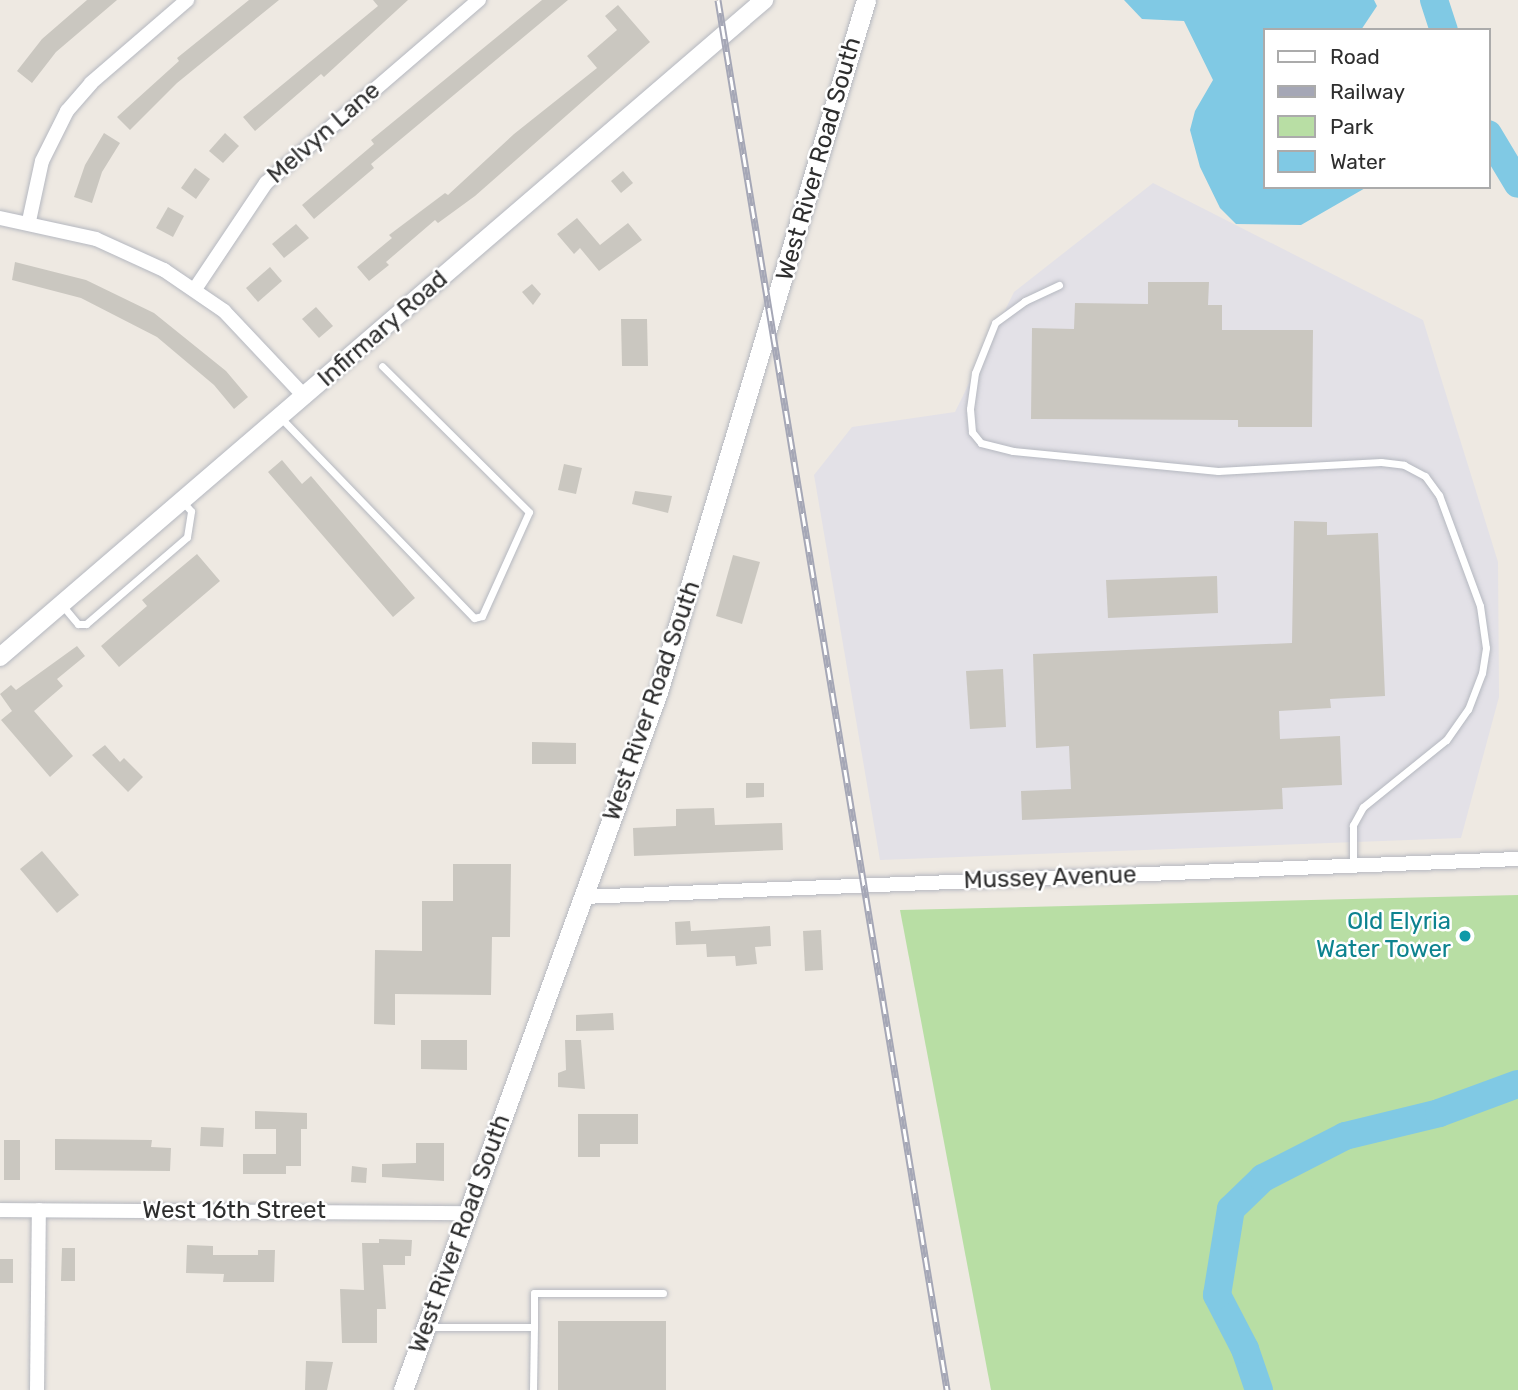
<!DOCTYPE html>
<html>
<head>
<meta charset="utf-8">
<style>
  body { margin:0 }
  #map { position:relative; width:1518px; height:1390px; overflow:hidden; background:#eee9e2; font-family:Rubik,sans-serif }
  div>[style] { position:absolute }
  .industrial>* { inset:0; background:#e3e1e7 }
  .green>* { inset:0; background:#b8dea4 }
  .water>* { inset:0; background:#80c9e4 }
  .river>* { height:28px; margin:-14px; padding:0 14px; transform-origin:14px; border-radius:14px; background:#80c9e4 }
  .building>* { inset:0; background:#cac7c0 }
  .roads { filter:drop-shadow(0 0 2px #b5b8c0) drop-shadow(0 0 2px #b5b8c0) }
  .service>* { height:7px; margin:-3.5px; padding:0 3.5px; transform-origin:3.5px; border-radius:3.5px; background:#fff }
  .minor>* { height:14px; margin:-7px; padding:0 7px; transform-origin:7px; border-radius:7px; background:#fff }
  .tertiary>* { height:18px; margin:-9px; padding:0 9px; transform-origin:9px; border-radius:9px; background:#fff }
  .secondary>* { height:19px; margin:-9.5px; padding:0 9.5px; transform-origin:9.5px; border-radius:9.5px; background:#fff }
  .rail>* { height:7px; margin-top:-3.5px; transform-origin:0; background:repeating-linear-gradient(90deg,#fff 0 13px,#a5a7b6 0 26px); box-sizing:border-box; border-block:2px solid #a5a7b6 }
  .dots>* { width:19px; height:19px; translate:-50% -50%; box-sizing:border-box; border:4px solid #fff; border-radius:50% }
  span { translate:-50% -50%; white-space:nowrap; text-align:center; line-height:1.15; -webkit-text-stroke:5px #fff; paint-order:stroke }
  .street-label { font-size:24px; color:#2e2e2e }
  .culture-label { font-size:24px; color:#0d838f }
  .right { translate:-100% -50%; text-align:right }
  .legend { position:absolute; left:1263px; top:28px; width:228px; height:161px; box-sizing:border-box; background:#fff; border:2px solid #ababab; margin:0; padding:9px 12px; list-style:none; font-size:21px; color:#2e2e2e }
  .legend li { display:flex; align-items:center; gap:14px; height:35px }
  .legend b { width:35px; border:2px solid #ababab }
</style>
</head>
<body>
<div id="map">
  <div class="industrial">
    <div style="clip-path:polygon(1153px 183px,1423px 320px,1498px 562px,1499px 697px,1461px 838px,880px 860px,814px 475px,852px 427px,955px 412px,1014px 292px)"></div>
  </div>
  <div class="green">
    <div style="clip-path:polygon(1518px 895px,1518px 1390px,991px 1390px,900px 910px)"></div>
  </div>
  <div class="water">
    <div style="clip-path:polygon(1124px 0,1374px 0,1377px 6px,1361px 30px,1264px 30px,1264px 187px,1367px 187px,1301px 225px,1236px 224px,1220px 208px,1200px 167px,1190px 130px,1195px 111px,1213px 80px,1184px 21px,1142px 19px)"></div>
  </div>
  <div class="river">
    <div style="left:1434px;top:0;width:32px;rotate:72deg"></div>
    <div style="left:1488px;top:134px;width:58px;rotate:59deg"></div>
    <div style="left:1259px;top:1390px;width:43px;rotate:-108.9deg"></div>
    <div style="left:1245px;top:1349px;width:61px;rotate:-117.4deg"></div>
    <div style="left:1217px;top:1295px;width:87px;rotate:-80.8deg"></div>
    <div style="left:1231px;top:1209px;width:45px;rotate:-44.1deg"></div>
    <div style="left:1263px;top:1178px;width:92px;rotate:-27.1deg"></div>
    <div style="left:1345px;top:1136px;width:97px;rotate:-13.7deg"></div>
    <div style="left:1439px;top:1113px;width:84px;rotate:-20.2deg"></div>
  </div>
  <div class="building">
    <div style="clip-path:polygon(87px 0,117px 0,56px 52px,32px 83px,17px 71px,42px 39px)"></div>
    <div style="clip-path:polygon(249px 0,279px 0,177px 83px,130px 130px,117px 117px,179px 61px,177px 58px)"></div>
    <div style="clip-path:polygon(373px 0,408px 0,324px 77px,321px 74px,255px 131px,243px 117px,378px 6px)"></div>
    <div style="clip-path:polygon(542px 0,568px 0,371px 164px,374px 168px,314px 219px,302px 205px,374px 144px,371px 140px)"></div>
    <div style="clip-path:polygon(618px 5px,650px 42px,475px 196px,438px 223px,435px 220px,386px 262px,389px 265px,369px 281px,357px 267px,392px 238px,389px 235px,445px 193px,448px 195px,514px 134px,597px 68px,587px 56px,617px 30px,605px 16px)"></div>
    <div style="clip-path:polygon(104px 133px,120px 143px,102px 172px,92px 203px,74px 197px,85px 165px)"></div>
    <div style="clip-path:polygon(225px 133px,239px 146px,223px 163px,209px 151px)"></div>
    <div style="clip-path:polygon(195px 168px,210px 179px,196px 199px,181px 188px)"></div>
    <div style="clip-path:polygon(623px 171px,633px 183px,621px 193px,611px 181px)"></div>
    <div style="clip-path:polygon(168px 207px,184px 216px,173px 237px,156px 228px)"></div>
    <div style="clip-path:polygon(577px 218px,600px 245px,628px 223px,642px 240px,599px 271px,580px 248px,574px 254px,557px 234px)"></div>
    <div style="clip-path:polygon(296px 224px,309px 238px,284px 258px,272px 244px)"></div>
    <div style="clip-path:polygon(15px 262px,86px 280px,154px 313px,226px 371px,248px 397px,234px 409px,214px 385px,157px 337px,81px 298px,12px 280px)"></div>
    <div style="clip-path:polygon(270px 267px,282px 281px,258px 302px,246px 288px)"></div>
    <div style="clip-path:polygon(1148px 282px,1209px 282px,1208px 305px,1222px 305px,1222px 330px,1313px 330px,1312px 427px,1238px 427px,1238px 420px,1031px 419px,1032px 328px,1074px 329px,1075px 303px,1148px 304px)"></div>
    <div style="clip-path:polygon(532px 284px,541px 294px,533px 305px,522px 292px)"></div>
    <div style="clip-path:polygon(316px 307px,333px 326px,319px 338px,302px 319px)"></div>
    <div style="clip-path:polygon(621px 319px,647px 319px,648px 366px,622px 366px)"></div>
    <div style="clip-path:polygon(282px 460px,302px 484px,311px 476px,415px 598px,393px 617px,268px 472px)"></div>
    <div style="clip-path:polygon(564px 464px,582px 468px,576px 494px,558px 490px)"></div>
    <div style="clip-path:polygon(635px 491px,672px 496px,668px 513px,632px 504px)"></div>
    <div style="clip-path:polygon(1294px 521px,1327px 522px,1327px 535px,1378px 533px,1385px 696px,1330px 699px,1331px 708px,1279px 711px,1280px 739px,1340px 736px,1342px 785px,1282px 788px,1283px 809px,1022px 820px,1021px 791px,1071px 789px,1069px 746px,1036px 748px,1033px 654px,1292px 643px)"></div>
    <div style="clip-path:polygon(197px 554px,220px 581px,119px 667px,101px 646px,147px 606px,142px 600px)"></div>
    <div style="clip-path:polygon(733px 555px,760px 562px,742px 624px,716px 616px)"></div>
    <div style="clip-path:polygon(1217px 576px,1218px 613px,1108px 618px,1106px 580px)"></div>
    <div style="clip-path:polygon(77px 646px,85px 656px,57px 679px,63px 686px,34px 711px,73px 756px,50px 777px,1px 720px,12px 711px,0 694px,11px 685px,16px 690px)"></div>
    <div style="clip-path:polygon(1003px 669px,1006px 727px,970px 729px,966px 671px)"></div>
    <div style="clip-path:polygon(532px 742px,576px 743px,576px 764px,532px 764px)"></div>
    <div style="clip-path:polygon(105px 745px,120px 762px,124px 758px,143px 777px,128px 792px,92px 755px)"></div>
    <div style="clip-path:polygon(746px 783px,764px 783px,764px 797px,746px 798px)"></div>
    <div style="clip-path:polygon(714px 808px,715px 825px,782px 823px,783px 850px,634px 856px,633px 828px,676px 826px,676px 809px)"></div>
    <div style="clip-path:polygon(42px 851px,79px 895px,57px 913px,20px 869px)"></div>
    <div style="clip-path:polygon(453px 864px,511px 864px,510px 937px,492px 937px,491px 995px,395px 994px,395px 1025px,374px 1024px,375px 950px,422px 951px,422px 901px,453px 901px)"></div>
    <div style="clip-path:polygon(690px 921px,691px 931px,770px 926px,771px 946px,755px 947px,757px 964px,736px 966px,735px 956px,707px 957px,706px 944px,676px 945px,675px 922px)"></div>
    <div style="clip-path:polygon(821px 930px,823px 970px,805px 971px,803px 931px)"></div>
    <div style="clip-path:polygon(613px 1013px,614px 1030px,576px 1031px,576px 1015px)"></div>
    <div style="clip-path:polygon(421px 1040px,467px 1040px,467px 1070px,421px 1069px)"></div>
    <div style="clip-path:polygon(565px 1040px,581px 1040px,585px 1089px,558px 1087px,558px 1073px,566px 1070px)"></div>
    <div style="clip-path:polygon(255px 1111px,307px 1113px,307px 1129px,301px 1129px,301px 1166px,286px 1166px,286px 1174px,243px 1174px,243px 1154px,276px 1154px,276px 1129px,255px 1129px)"></div>
    <div style="clip-path:polygon(578px 1114px,638px 1114px,638px 1144px,600px 1144px,600px 1157px,578px 1157px)"></div>
    <div style="clip-path:polygon(201px 1127px,224px 1128px,223px 1147px,200px 1146px)"></div>
    <div style="clip-path:polygon(55px 1139px,152px 1140px,151px 1147px,171px 1148px,170px 1171px,55px 1170px)"></div>
    <div style="clip-path:polygon(4px 1140px,20px 1140px,20px 1180px,4px 1180px)"></div>
    <div style="clip-path:polygon(416px 1143px,444px 1143px,444px 1181px,382px 1177px,382px 1164px,416px 1163px)"></div>
    <div style="clip-path:polygon(352px 1166px,367px 1168px,366px 1183px,351px 1182px)"></div>
    <div style="clip-path:polygon(379px 1239px,412px 1240px,411px 1256px,405px 1256px,405px 1265px,383px 1265px,386px 1309px,377px 1309px,377px 1343px,342px 1343px,340px 1289px,364px 1290px,362px 1243px,379px 1243px)"></div>
    <div style="clip-path:polygon(187px 1245px,213px 1246px,213px 1255px,258px 1255px,258px 1250px,275px 1250px,274px 1282px,223px 1282px,224px 1274px,186px 1273px)"></div>
    <div style="clip-path:polygon(62px 1248px,75px 1248px,75px 1281px,61px 1281px)"></div>
    <div style="clip-path:polygon(0 1259px,13px 1259px,13px 1283px,0 1283px)"></div>
    <div style="clip-path:polygon(558px 1321px,666px 1321px,666px 1390px,558px 1390px)"></div>
    <div style="clip-path:polygon(306px 1361px,333px 1362px,327px 1390px,305px 1390px)"></div>
  </div>
  <div class="roads">
    <div class="service">
      <div style="left:1059px;top:285px;width:38px;rotate:155deg"></div>
      <div style="left:1025px;top:301px;width:37px;rotate:144deg"></div>
      <div style="left:995px;top:323px;width:54px;rotate:111.8deg"></div>
      <div style="left:975px;top:373px;width:36px;rotate:98deg"></div>
      <div style="left:970px;top:409px;width:23px;rotate:85deg"></div>
      <div style="left:972px;top:432px;width:14px;rotate:51deg"></div>
      <div style="left:981px;top:443px;width:33px;rotate:14deg"></div>
      <div style="left:1013px;top:451px;width:206px;rotate:5.6deg"></div>
      <div style="left:1218px;top:471px;width:163px;rotate:-3.2deg"></div>
      <div style="left:1381px;top:462px;width:23px;rotate:7deg"></div>
      <div style="left:1404px;top:465px;width:24px;rotate:28deg"></div>
      <div style="left:1425px;top:476px;width:24px;rotate:54deg"></div>
      <div style="left:1439px;top:495px;width:118px;rotate:69.7deg"></div>
      <div style="left:1480px;top:606px;width:42px;rotate:81.9deg"></div>
      <div style="left:1486px;top:648px;width:25px;rotate:99deg"></div>
      <div style="left:1482px;top:673px;width:39px;rotate:111deg"></div>
      <div style="left:1468px;top:709px;width:38px;rotate:125deg"></div>
      <div style="left:1446px;top:740px;width:107px;rotate:141.1deg"></div>
      <div style="left:1363px;top:807px;width:21px;rotate:119deg"></div>
      <div style="left:1353px;top:825px;width:41px;rotate:90deg"></div>
      <div style="left:281px;top:418px;width:278px;rotate:46deg"></div>
      <div style="left:474px;top:618px;width:8px;rotate:-14deg"></div>
      <div style="left:482px;top:616px;width:114px;rotate:-65.7deg"></div>
      <div style="left:529px;top:512px;width:207px;rotate:-135.2deg"></div>
      <div style="left:62px;top:605px;width:25px;rotate:50deg"></div>
      <div style="left:78px;top:624px;width:8px"></div>
      <div style="left:86px;top:624px;width:133px;rotate:-40.7deg"></div>
      <div style="left:187px;top:537px;width:26px;rotate:-81deg"></div>
      <div style="left:191px;top:511px;width:12px;rotate:-132deg"></div>
      <div style="left:429px;top:1327px;width:105px"></div>
      <div style="left:534px;top:1327px;width:34px;rotate:-90deg"></div>
      <div style="left:534px;top:1293px;width:129px"></div>
      <div style="left:533px;top:1390px;width:63px;rotate:-89.1deg"></div>
    </div>
    <div class="minor">
      <div style="left:0;top:218px;width:98px;rotate:12.3deg"></div>
      <div style="left:96px;top:239px;width:75px;rotate:24.5deg"></div>
      <div style="left:164px;top:270px;width:73px;rotate:34.3deg"></div>
      <div style="left:224px;top:311px;width:118px;rotate:46.7deg"></div>
      <div style="left:29px;top:221px;width:61px;rotate:-77.8deg"></div>
      <div style="left:42px;top:161px;width:56px;rotate:-63.4deg"></div>
      <div style="left:67px;top:111px;width:37px;rotate:-49deg"></div>
      <div style="left:91px;top:83px;width:127px;rotate:-40.8deg"></div>
      <div style="left:195px;top:289px;width:128px;rotate:-56.2deg"></div>
      <div style="left:266px;top:183px;width:281px;rotate:-40.7deg"></div>
      <div style="left:583px;top:897px;width:936px;rotate:-2.33deg"></div>
      <div style="left:0;top:1210px;width:468px;rotate:0.4deg"></div>
      <div style="left:37px;top:1390px;width:180px;rotate:-89.4deg"></div>
    </div>
    <div class="tertiary">
      <div style="left:0;top:657px;width:1008px;rotate:-40.69deg"></div>
    </div>
    <div class="secondary">
      <div style="left:403px;top:1390px;width:743px;rotate:-69.93deg"></div>
      <div style="left:658px;top:692px;width:723px;rotate:-73.27deg"></div>
    </div>
  </div>
  <div class="rail">
    <div style="left:718px;top:0;width:1409px;rotate:80.64deg"></div>
  </div>
  <div class="dots">
    <div style="left:1465px;top:936px;background:#0f9aa8"></div>
  </div>
  <div class="street-label">
    <span style="left:324px;top:133px;rotate:-41deg">Melvyn Lane</span>
    <span style="left:819px;top:159px;rotate:-74deg">West River Road South</span>
    <span style="left:383px;top:329px;rotate:-41deg">Infirmary Road</span>
    <span style="left:652px;top:701px;rotate:-71deg">West River Road South</span>
    <span style="left:1050px;top:878px;rotate:-2deg">Mussey Avenue</span>
    <span style="left:234px;top:1211px">West 16th Street</span>
    <span style="left:460px;top:1234px;rotate:-70deg">West River Road South</span>
  </div>
  <div class="culture-label">
    <span class="right" style="left:1451px;top:936px">Old Elyria<br>Water Tower</span>
  </div>
  <ul class="legend">
  <li><b style="height:9px;background:#fff"></b>Road</li>
  <li><b style="height:9px;background:#a5a7b6"></b>Railway</li>
  <li><b style="height:19px;background:#b8dea4"></b>Park</li>
  <li><b style="height:19px;background:#80c9e4"></b>Water</li>
  </ul>
</div>
</body>
</html>
